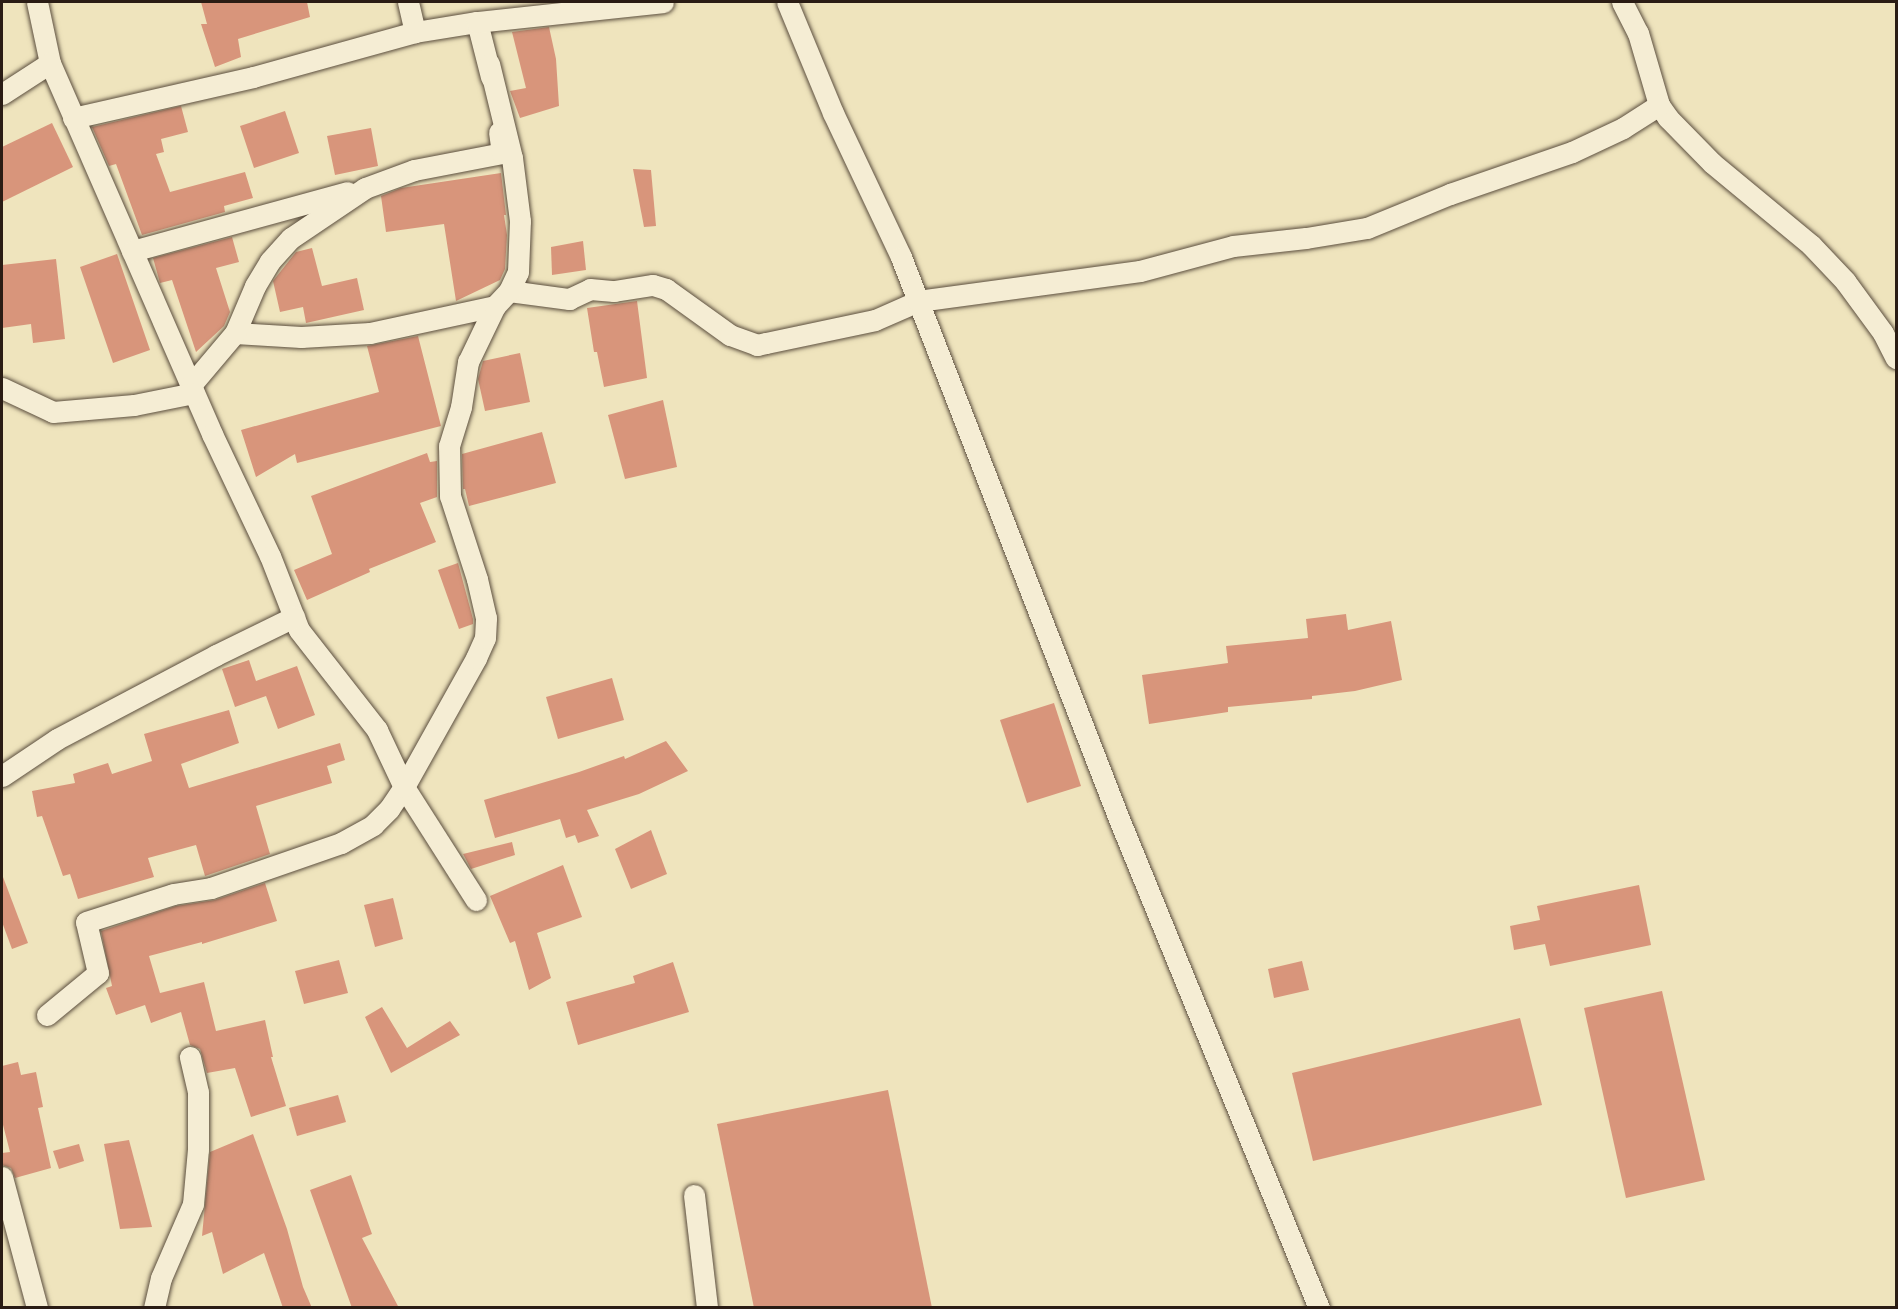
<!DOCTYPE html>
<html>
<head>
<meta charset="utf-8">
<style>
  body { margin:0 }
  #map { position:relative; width:1898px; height:1309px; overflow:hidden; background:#efe4bd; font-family:Cardo,serif }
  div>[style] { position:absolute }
  .building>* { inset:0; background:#d8957b }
  .roads { filter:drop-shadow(0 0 2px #5b4e3e) drop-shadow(0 0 2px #5b4e3e) }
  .minor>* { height:21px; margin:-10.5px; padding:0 10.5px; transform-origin:10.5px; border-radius:10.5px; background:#f5edd4 }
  span { translate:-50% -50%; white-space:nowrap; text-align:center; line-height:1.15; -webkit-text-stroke:4.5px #f5edd4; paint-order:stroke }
  .frame { position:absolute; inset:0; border:3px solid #2a1c14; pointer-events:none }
</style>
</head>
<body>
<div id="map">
  <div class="building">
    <div style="clip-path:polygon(201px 2px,307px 2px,310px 17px,238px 39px,241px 57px,215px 67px,201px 24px,207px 24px)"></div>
    <div style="clip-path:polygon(549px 27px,556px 59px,559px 106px,520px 118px,510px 91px,526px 88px,512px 32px)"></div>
    <div style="clip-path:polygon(181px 106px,188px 132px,161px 139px,164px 152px,156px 154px,170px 192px,245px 172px,253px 198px,224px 206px,225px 212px,142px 235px,116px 164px,109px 166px,92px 127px)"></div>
    <div style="clip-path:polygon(285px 111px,299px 153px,254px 168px,240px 126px)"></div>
    <div style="clip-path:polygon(52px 123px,73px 167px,2px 202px,2px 147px)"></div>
    <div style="clip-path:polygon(371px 128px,378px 166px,335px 175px,327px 136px)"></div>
    <div style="clip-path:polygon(633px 169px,651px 170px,656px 226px,644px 227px)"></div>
    <div style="clip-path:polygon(501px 173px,506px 215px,504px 215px,507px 235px,505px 269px,500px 280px,456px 301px,444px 224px,386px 232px,381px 196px,401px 188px)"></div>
    <div style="clip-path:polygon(232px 237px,239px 262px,216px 268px,230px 312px,224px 326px,196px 352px,172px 280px,160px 283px,153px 258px)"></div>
    <div style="clip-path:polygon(583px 241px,586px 270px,552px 275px,551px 247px)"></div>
    <div style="clip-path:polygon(312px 248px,322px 286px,357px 278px,364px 310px,306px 323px,303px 307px,280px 312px,273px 281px,296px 252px)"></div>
    <div style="clip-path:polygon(117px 254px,150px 350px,113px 363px,80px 267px)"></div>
    <div style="clip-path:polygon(56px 259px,65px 339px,33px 343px,31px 324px,2px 328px,2px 265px)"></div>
    <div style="clip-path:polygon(637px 301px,647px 378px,604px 387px,597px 352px,594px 352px,587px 308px)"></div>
    <div style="clip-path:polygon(418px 336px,441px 426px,297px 463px,295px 454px,256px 477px,241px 430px,379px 392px,367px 346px)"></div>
    <div style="clip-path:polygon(520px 353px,530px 402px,485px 411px,478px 379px,483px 361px)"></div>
    <div style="clip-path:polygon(663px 400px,677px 467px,625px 479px,608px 415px)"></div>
    <div style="clip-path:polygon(542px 432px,556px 483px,469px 506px,465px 489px,463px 489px,462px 454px)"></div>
    <div style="clip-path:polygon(427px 453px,430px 462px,437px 461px,437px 497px,420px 503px,436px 542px,369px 569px,370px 572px,307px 600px,294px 570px,332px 554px,311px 496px)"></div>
    <div style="clip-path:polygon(458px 563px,473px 619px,473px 624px,459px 629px,438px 570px)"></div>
    <div style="clip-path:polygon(1346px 614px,1348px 630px,1391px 621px,1402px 680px,1355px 691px,1312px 696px,1312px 699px,1228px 707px,1228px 712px,1149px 724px,1142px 675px,1228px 663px,1226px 646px,1308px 638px,1306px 619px)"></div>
    <div style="clip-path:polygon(249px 660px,256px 681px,297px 666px,315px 715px,278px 729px,266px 696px,235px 707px,222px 669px)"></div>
    <div style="clip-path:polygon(612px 678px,624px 720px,558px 739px,546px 697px)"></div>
    <div style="clip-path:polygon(1054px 703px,1081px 786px,1027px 803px,1000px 720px)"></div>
    <div style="clip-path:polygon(229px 710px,239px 743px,181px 764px,189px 788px,340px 743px,345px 760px,327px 766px,332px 783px,256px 806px,270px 854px,205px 876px,196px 845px,148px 858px,154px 877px,78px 899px,70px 874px,63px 876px,42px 816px,37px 817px,32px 791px,75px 783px,73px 774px,108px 763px,112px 774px,152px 761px,144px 734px)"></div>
    <div style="clip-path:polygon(666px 741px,688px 771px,639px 794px,587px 810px,599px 836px,578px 843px,575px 835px,566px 838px,560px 819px,495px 838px,484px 800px,579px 772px,624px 756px,625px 759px)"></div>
    <div style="clip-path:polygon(651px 830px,667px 874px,631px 889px,615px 849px)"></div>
    <div style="clip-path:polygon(512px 842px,515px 855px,471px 869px,463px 854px)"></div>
    <div style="clip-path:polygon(563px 865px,582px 917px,537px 933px,551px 978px,529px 990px,515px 941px,510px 943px,490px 896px)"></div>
    <div style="clip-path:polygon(3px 877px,28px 943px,12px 949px,2px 922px)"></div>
    <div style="clip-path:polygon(265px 883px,277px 921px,202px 944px,202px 942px,149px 956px,160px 993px,204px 982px,216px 1031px,265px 1020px,273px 1057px,271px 1057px,286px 1106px,251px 1117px,235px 1068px,207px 1073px,200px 1049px,190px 1045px,181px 1012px,151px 1023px,145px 1005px,116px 1015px,106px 988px,112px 986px,101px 931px,176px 906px,215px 900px)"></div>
    <div style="clip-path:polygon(1639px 885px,1651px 945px,1550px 966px,1545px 944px,1514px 950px,1510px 926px,1540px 920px,1537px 906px)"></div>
    <div style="clip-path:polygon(393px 898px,403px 939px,375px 947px,364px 905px)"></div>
    <div style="clip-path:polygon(339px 960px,348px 993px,304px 1004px,295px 971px)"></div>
    <div style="clip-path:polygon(1302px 961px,1309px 990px,1274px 998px,1268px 969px)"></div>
    <div style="clip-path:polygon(673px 962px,689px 1012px,578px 1045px,566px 1002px,635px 983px,633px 976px)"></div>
    <div style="clip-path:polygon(1662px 991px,1705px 1180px,1626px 1198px,1584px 1008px)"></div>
    <div style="clip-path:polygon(382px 1007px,407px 1048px,450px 1021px,460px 1035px,391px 1073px,365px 1017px)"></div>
    <div style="clip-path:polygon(1520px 1018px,1542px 1105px,1313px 1161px,1292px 1073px)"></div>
    <div style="clip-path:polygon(18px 1062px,21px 1075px,36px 1072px,43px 1107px,38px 1108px,51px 1168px,15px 1178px,11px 1168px,2px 1165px,2px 1153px,10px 1152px,2px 1121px,2px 1066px)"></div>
    <div style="clip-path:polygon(888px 1090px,932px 1308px,754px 1308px,717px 1124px)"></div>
    <div style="clip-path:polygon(338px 1095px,346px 1122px,297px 1136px,289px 1108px)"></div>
    <div style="clip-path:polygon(253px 1134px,287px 1229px,303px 1287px,312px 1308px,283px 1308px,264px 1253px,223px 1274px,212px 1232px,202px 1236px,210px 1152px)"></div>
    <div style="clip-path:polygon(129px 1140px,152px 1227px,120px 1229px,104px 1144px)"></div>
    <div style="clip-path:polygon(79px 1144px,84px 1161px,59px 1169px,53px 1151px)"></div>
    <div style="clip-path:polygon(351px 1175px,372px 1234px,362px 1238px,399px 1308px,352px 1308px,310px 1190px)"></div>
  </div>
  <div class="roads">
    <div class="minor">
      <div style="left:37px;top:2px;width:62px;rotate:78deg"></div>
      <div style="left:50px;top:63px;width:405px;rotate:66.4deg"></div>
      <div style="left:212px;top:434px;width:135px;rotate:64.6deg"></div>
      <div style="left:270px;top:556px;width:79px;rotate:68.6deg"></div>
      <div style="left:299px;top:630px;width:127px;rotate:52deg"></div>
      <div style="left:377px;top:730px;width:63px;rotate:64.7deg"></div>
      <div style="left:404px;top:787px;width:134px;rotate:57.5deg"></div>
      <div style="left:408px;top:2px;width:31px;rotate:77deg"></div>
      <div style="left:787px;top:2px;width:120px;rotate:67.5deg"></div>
      <div style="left:833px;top:113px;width:159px;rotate:64.7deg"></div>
      <div style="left:901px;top:257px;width:603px;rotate:68.8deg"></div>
      <div style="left:1119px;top:819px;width:528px;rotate:67.76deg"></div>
      <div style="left:1622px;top:2px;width:35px;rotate:63deg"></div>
      <div style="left:1638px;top:33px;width:75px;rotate:73.7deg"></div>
      <div style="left:1659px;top:105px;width:16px;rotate:55deg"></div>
      <div style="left:1668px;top:118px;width:63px;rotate:45.6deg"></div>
      <div style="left:1712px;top:163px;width:129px;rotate:39.6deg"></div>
      <div style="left:1811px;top:245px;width:50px;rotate:46.6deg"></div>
      <div style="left:1845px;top:281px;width:64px;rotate:53.8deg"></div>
      <div style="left:1883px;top:333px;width:28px;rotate:63deg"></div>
      <div style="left:477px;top:22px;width:57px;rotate:75.7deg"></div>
      <div style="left:2px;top:94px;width:57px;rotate:-32.9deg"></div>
      <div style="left:73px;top:118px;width:185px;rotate:-12.8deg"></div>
      <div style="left:253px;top:77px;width:168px;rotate:-15.5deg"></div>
      <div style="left:415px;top:32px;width:63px;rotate:-9.2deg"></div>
      <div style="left:477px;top:22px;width:187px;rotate:-6.1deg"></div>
      <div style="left:132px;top:251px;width:223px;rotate:-15.3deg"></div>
      <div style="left:509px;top:291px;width:61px;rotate:7.6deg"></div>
      <div style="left:569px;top:299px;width:23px;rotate:-25deg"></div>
      <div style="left:590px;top:289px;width:24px;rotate:5deg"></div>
      <div style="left:614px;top:291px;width:39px;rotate:-9deg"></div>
      <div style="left:653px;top:285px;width:14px;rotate:17deg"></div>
      <div style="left:666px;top:289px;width:79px;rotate:35.7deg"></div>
      <div style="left:730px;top:335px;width:29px;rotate:20deg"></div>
      <div style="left:757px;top:345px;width:9px;rotate:-13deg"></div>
      <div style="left:766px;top:343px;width:111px;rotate:-11.9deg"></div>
      <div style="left:875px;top:320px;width:47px;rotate:-23.8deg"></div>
      <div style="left:918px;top:301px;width:224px;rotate:-7.7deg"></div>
      <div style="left:1140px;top:271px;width:96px;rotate:-15deg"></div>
      <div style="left:1233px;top:246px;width:73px;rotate:-6.3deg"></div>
      <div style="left:1306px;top:238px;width:62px;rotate:-9.3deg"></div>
      <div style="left:1367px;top:228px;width:90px;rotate:-22.3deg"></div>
      <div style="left:1450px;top:194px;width:129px;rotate:-19deg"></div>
      <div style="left:1572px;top:152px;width:56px;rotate:-25.2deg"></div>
      <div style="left:1623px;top:128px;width:43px;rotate:-32.6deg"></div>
      <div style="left:235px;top:333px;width:66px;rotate:3.5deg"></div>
      <div style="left:301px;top:337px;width:69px;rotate:-3.3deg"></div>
      <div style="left:370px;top:333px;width:128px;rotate:-12.2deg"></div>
      <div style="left:191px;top:385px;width:68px;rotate:-49.8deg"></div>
      <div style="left:235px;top:333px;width:51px;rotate:-66.9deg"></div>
      <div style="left:255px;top:286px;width:29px;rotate:-59deg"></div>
      <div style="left:270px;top:261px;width:31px;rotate:-48deg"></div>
      <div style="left:291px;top:238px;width:89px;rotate:-34deg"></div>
      <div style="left:365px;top:188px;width:52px;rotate:-20.2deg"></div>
      <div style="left:414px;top:170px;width:90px;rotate:-10.9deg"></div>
      <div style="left:502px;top:153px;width:21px;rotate:-98deg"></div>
      <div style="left:2px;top:388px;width:56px;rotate:25.2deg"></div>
      <div style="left:53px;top:412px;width:81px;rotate:-4.9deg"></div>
      <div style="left:134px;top:405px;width:61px;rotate:-11.3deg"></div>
      <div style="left:2px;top:776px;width:66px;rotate:-33.9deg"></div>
      <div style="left:57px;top:739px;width:180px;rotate:-27.8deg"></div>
      <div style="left:216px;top:655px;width:87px;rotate:-26deg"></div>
      <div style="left:47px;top:1015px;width:66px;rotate:-39.5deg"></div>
      <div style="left:98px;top:973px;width:52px;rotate:-103.2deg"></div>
      <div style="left:86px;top:922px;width:91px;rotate:-17.8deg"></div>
      <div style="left:173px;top:894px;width:38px;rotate:-9deg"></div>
      <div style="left:211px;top:888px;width:138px;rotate:-19.1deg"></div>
      <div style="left:341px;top:843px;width:37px;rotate:-29deg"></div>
      <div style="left:373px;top:825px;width:23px;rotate:-45deg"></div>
      <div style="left:389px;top:809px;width:27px;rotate:-56deg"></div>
      <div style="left:404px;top:787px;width:148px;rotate:-60.8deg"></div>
      <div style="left:476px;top:658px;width:22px;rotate:-66deg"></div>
      <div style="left:485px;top:638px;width:20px;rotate:-87deg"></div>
      <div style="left:486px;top:618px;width:40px;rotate:-103deg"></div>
      <div style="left:477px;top:579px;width:87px;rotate:-108deg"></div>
      <div style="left:450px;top:496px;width:50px;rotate:-91.1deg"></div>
      <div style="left:449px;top:446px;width:41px;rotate:-72.9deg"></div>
      <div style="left:461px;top:407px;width:46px;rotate:-81.2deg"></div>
      <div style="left:468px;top:362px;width:62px;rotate:-64.3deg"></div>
      <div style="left:495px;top:306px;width:21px;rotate:-47deg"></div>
      <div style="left:509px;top:291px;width:21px;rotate:-65deg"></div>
      <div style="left:518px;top:272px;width:51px;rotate:-87.8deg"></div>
      <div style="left:520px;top:221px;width:64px;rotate:-97.2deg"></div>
      <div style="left:512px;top:158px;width:97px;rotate:-103.7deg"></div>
      <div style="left:2px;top:1177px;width:136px;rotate:75deg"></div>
      <div style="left:694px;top:1195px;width:114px;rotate:83.4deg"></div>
      <div style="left:154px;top:1308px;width:31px;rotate:-77deg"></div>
      <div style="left:161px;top:1278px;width:81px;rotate:-66.6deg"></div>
      <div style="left:193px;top:1204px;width:55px;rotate:-84.8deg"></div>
      <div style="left:198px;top:1149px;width:57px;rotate:-90deg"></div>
      <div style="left:198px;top:1092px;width:36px;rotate:-103deg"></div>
    </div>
  </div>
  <div class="frame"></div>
</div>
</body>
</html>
